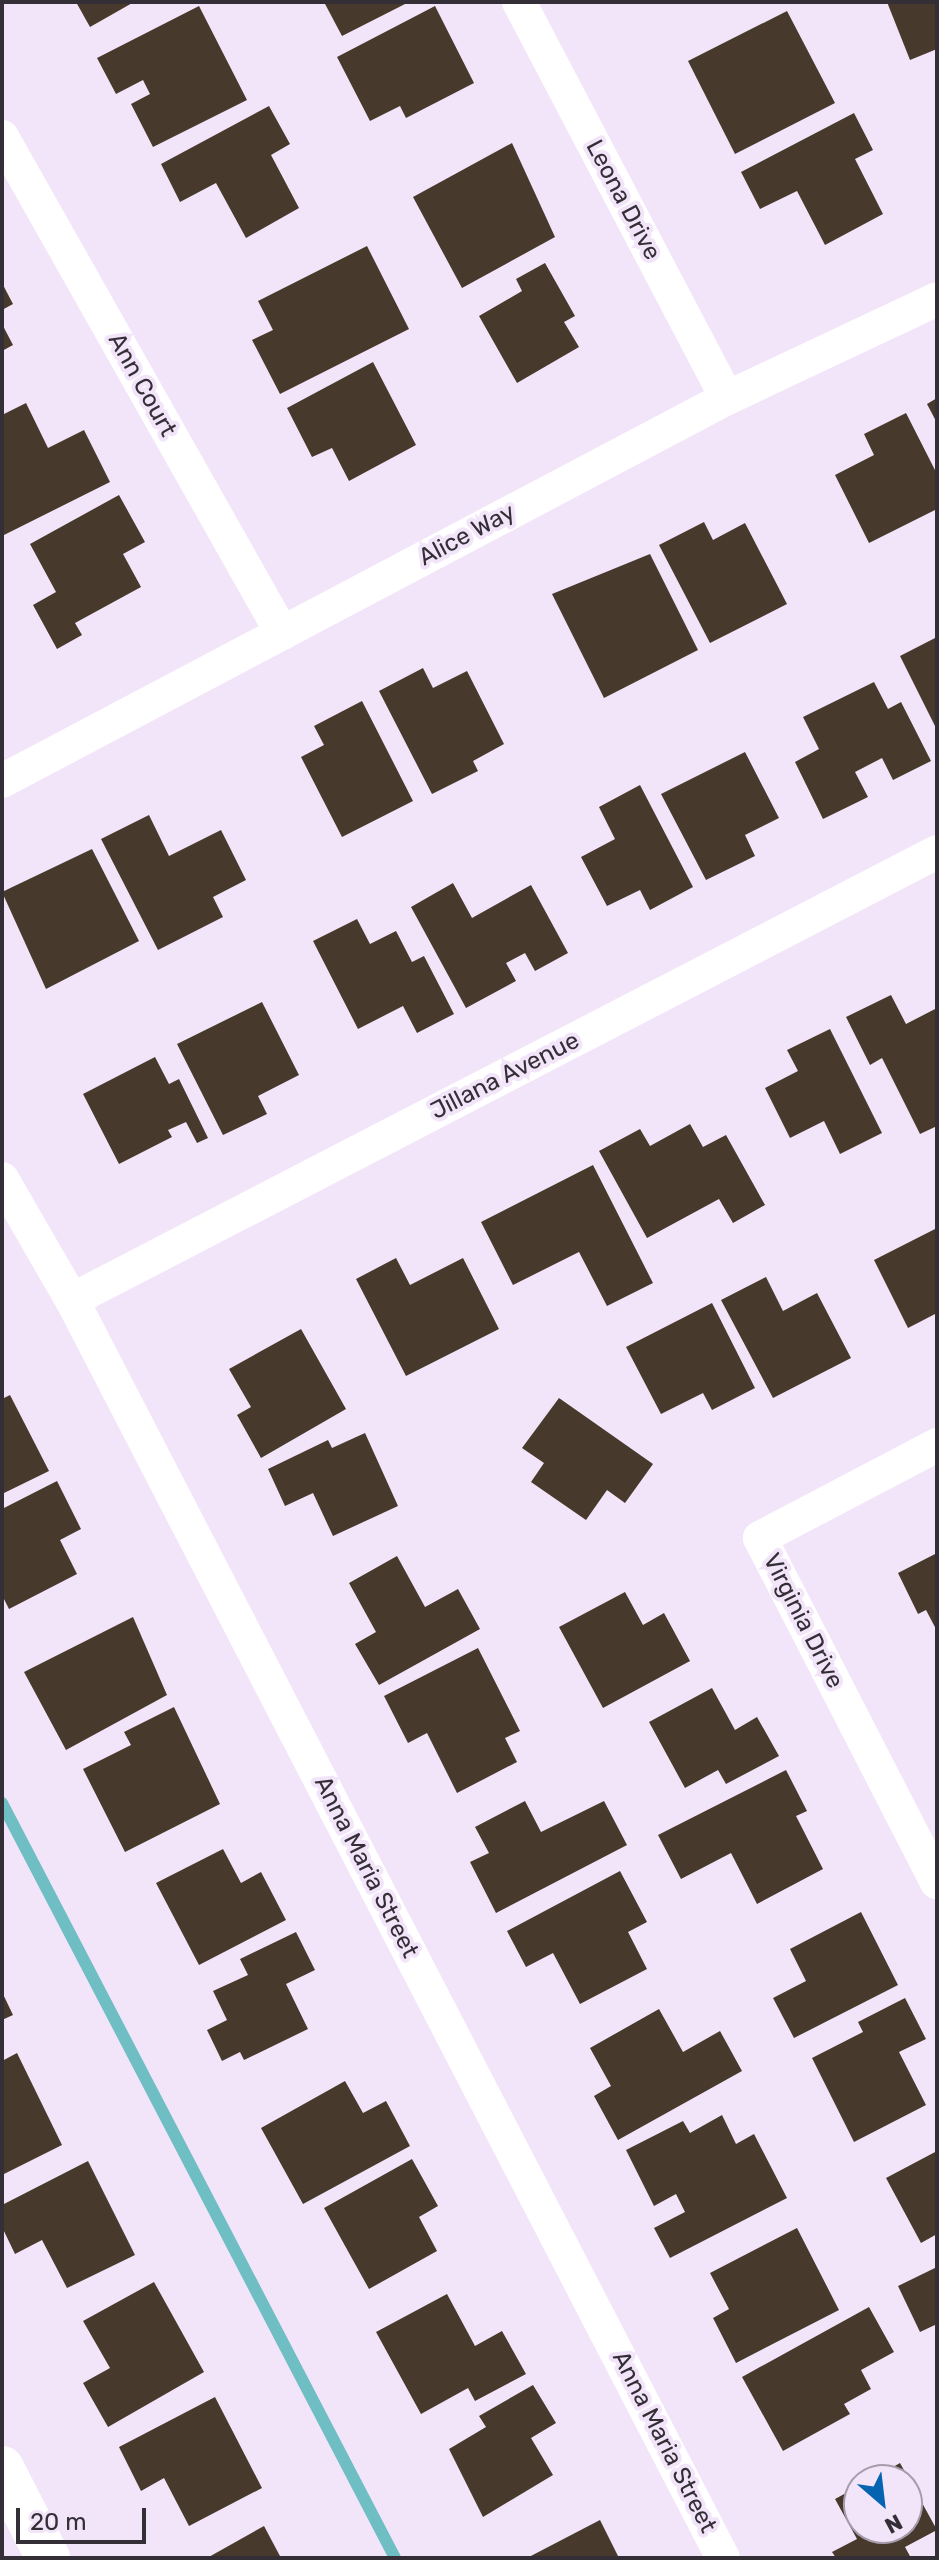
<!DOCTYPE html>
<html>
<head>
<meta charset="utf-8">
<style>
  body { margin:0 }
  #map { position:relative; width:939px; height:2560px; overflow:hidden; background:#f3e5f9; font-family:Rubik,sans-serif }
  div>[style] { position:absolute }
  .stream>* { height:12px; margin:-6px; padding:0 6px; transform-origin:6px; border-radius:6px; background:#6ebec4 }
  .building>* { inset:0; background:#47392c }
  .minor>* { height:34px; margin:-17px; padding:0 17px; transform-origin:17px; border-radius:17px; background:#fff }
  .tertiary>* { height:44px; margin:-22px; padding:0 22px; transform-origin:22px; border-radius:22px; background:#fff }
  span { translate:-50% -50%; white-space:nowrap; text-align:center; line-height:1.15; -webkit-text-stroke:8px #f3e5f9; paint-order:stroke }
  .street-label { font-size:24px; color:#342f37 }
  .frame { position:absolute; inset:0; border:4px solid #342f37; pointer-events:none }
  .north { position:absolute; left:843px; top:2464px; width:80px; height:80px; box-sizing:border-box; background:#f3e5f9; border:2px solid #a79cab; border-radius:50%; rotate:152deg; font-size:22px; font-weight:700; line-height:32px; text-align:center; color:#342f37 }
  .north::after { content:''; display:block; margin:auto; width:28px; height:36px; background:#0564b1; clip-path:polygon(50% 0,100% 100%,50% 72%,0 100%) }
  .scale { position:absolute; left:16px; top:2508px; width:130px; height:36px; box-sizing:border-box; border:4px solid #342f37; border-top:0; padding-left:10px; font-size:24px; line-height:28px; white-space:nowrap; color:#342f37; -webkit-text-stroke:6px #f3e5f9; paint-order:stroke }
</style>
</head>
<body>
<div id="map">
  <div class="stream">
    <div style="left:2px;top:1803px;width:851px;rotate:62.5deg"></div>
  </div>
  <div class="building">
    <div style="clip-path:polygon(76px 2px,134px 2px,90px 27px)"></div>
    <div style="clip-path:polygon(324px 2px,409px 2px,342px 36px)"></div>
    <div style="clip-path:polygon(887px 2px,937px 2px,937px 49px,910px 60px)"></div>
    <div style="clip-path:polygon(199px 6px,247px 100px,153px 147px,131px 104px,150px 94px,143px 80px,116px 94px,97px 58px)"></div>
    <div style="clip-path:polygon(435px 6px,474px 83px,406px 118px,400px 106px,370px 121px,337px 57px)"></div>
    <div style="clip-path:polygon(787px 11px,835px 103px,735px 154px,688px 61px)"></div>
    <div style="clip-path:polygon(269px 106px,290px 144px,271px 155px,299px 208px,246px 238px,216px 183px,180px 202px,161px 164px)"></div>
    <div style="clip-path:polygon(854px 113px,873px 150px,855px 159px,883px 214px,825px 245px,797px 191px,760px 209px,741px 172px)"></div>
    <div style="clip-path:polygon(512px 143px,555px 237px,462px 288px,413px 197px)"></div>
    <div style="clip-path:polygon(367px 246px,409px 329px,280px 394px,252px 340px,273px 330px,258px 301px)"></div>
    <div style="clip-path:polygon(545px 263px,575px 316px,564px 322px,579px 347px,517px 383px,479px 316px,522px 291px,516px 279px)"></div>
    <div style="clip-path:polygon(2px 283px,13px 304px,2px 310px)"></div>
    <div style="clip-path:polygon(2px 324px,13px 345px,2px 351px)"></div>
    <div style="clip-path:polygon(373px 362px,416px 445px,349px 481px,332px 448px,312px 457px,287px 408px)"></div>
    <div style="clip-path:polygon(937px 398px,937px 423px,927px 404px)"></div>
    <div style="clip-path:polygon(26px 403px,48px 448px,84px 430px,110px 482px,2px 536px,2px 415px)"></div>
    <div style="clip-path:polygon(906px 413px,937px 474px,937px 509px,869px 543px,835px 475px,874px 455px,864px 434px)"></div>
    <div style="clip-path:polygon(119px 495px,145px 542px,123px 554px,141px 587px,75px 623px,82px 635px,57px 649px,33px 605px,56px 592px,30px 544px)"></div>
    <div style="clip-path:polygon(704px 522px,713px 540px,745px 523px,787px 604px,710px 643px,659px 545px)"></div>
    <div style="clip-path:polygon(650px 554px,698px 650px,604px 698px,552px 594px)"></div>
    <div style="clip-path:polygon(937px 637px,937px 730px,900px 656px)"></div>
    <div style="clip-path:polygon(423px 668px,433px 688px,467px 671px,504px 744px,473px 761px,478px 771px,432px 794px,379px 691px)"></div>
    <div style="clip-path:polygon(874px 682px,888px 709px,901px 702px,931px 761px,893px 780px,882px 758px,855px 772px,868px 797px,823px 819px,795px 762px,819px 749px,803px 717px)"></div>
    <div style="clip-path:polygon(362px 701px,413px 801px,342px 837px,301px 757px,324px 745px,314px 726px)"></div>
    <div style="clip-path:polygon(745px 752px,779px 818px,745px 835px,755px 856px,706px 880px,661px 794px)"></div>
    <div style="clip-path:polygon(640px 785px,693px 887px,650px 910px,640px 890px,607px 906px,581px 857px,615px 839px,599px 807px)"></div>
    <div style="clip-path:polygon(149px 815px,169px 856px,221px 830px,246px 880px,213px 897px,223px 917px,158px 950px,101px 839px)"></div>
    <div style="clip-path:polygon(92px 849px,139px 941px,46px 989px,2px 892px)"></div>
    <div style="clip-path:polygon(453px 883px,472px 918px,531px 885px,568px 953px,535px 971px,525px 953px,506px 963px,516px 981px,466px 1008px,411px 907px)"></div>
    <div style="clip-path:polygon(357px 919px,370px 944px,396px 931px,412px 962px,424px 956px,454px 1014px,417px 1033px,403px 1006px,358px 1029px,313px 941px)"></div>
    <div style="clip-path:polygon(891px 995px,906px 1024px,937px 1008px,937px 1126px,920px 1134px,882px 1058px,870px 1065px,846px 1017px)"></div>
    <div style="clip-path:polygon(262px 1002px,299px 1075px,258px 1096px,267px 1114px,223px 1135px,177px 1044px)"></div>
    <div style="clip-path:polygon(830px 1029px,882px 1133px,840px 1154px,824px 1121px,790px 1138px,765px 1088px,798px 1071px,787px 1050px)"></div>
    <div style="clip-path:polygon(155px 1057px,169px 1084px,179px 1079px,208px 1138px,197px 1143px,186px 1122px,168px 1130px,172px 1137px,119px 1164px,83px 1094px)"></div>
    <div style="clip-path:polygon(690px 1124px,703px 1147px,726px 1135px,765px 1205px,733px 1223px,719px 1199px,647px 1238px,599px 1151px,640px 1129px,650px 1146px)"></div>
    <div style="clip-path:polygon(593px 1165px,653px 1283px,607px 1306px,579px 1252px,513px 1285px,481px 1222px)"></div>
    <div style="clip-path:polygon(937px 1228px,937px 1313px,908px 1328px,874px 1260px)"></div>
    <div style="clip-path:polygon(396px 1258px,410px 1285px,463px 1258px,499px 1329px,406px 1376px,356px 1279px)"></div>
    <div style="clip-path:polygon(766px 1277px,783px 1311px,817px 1293px,851px 1358px,773px 1398px,721px 1300px)"></div>
    <div style="clip-path:polygon(712px 1303px,755px 1388px,712px 1410px,703px 1393px,661px 1414px,626px 1347px)"></div>
    <div style="clip-path:polygon(301px 1329px,346px 1409px,261px 1458px,237px 1415px,251px 1407px,229px 1369px)"></div>
    <div style="clip-path:polygon(10px 1395px,49px 1471px,2px 1494px,2px 1399px)"></div>
    <div style="clip-path:polygon(559px 1398px,653px 1464px,625px 1503px,607px 1490px,586px 1520px,531px 1482px,544px 1463px,522px 1448px)"></div>
    <div style="clip-path:polygon(365px 1433px,398px 1506px,333px 1536px,313px 1493px,285px 1506px,268px 1469px,328px 1440px,332px 1448px)"></div>
    <div style="clip-path:polygon(57px 1481px,81px 1529px,60px 1540px,77px 1574px,9px 1609px,2px 1595px,2px 1509px)"></div>
    <div style="clip-path:polygon(937px 1553px,937px 1631px,926px 1610px,918px 1614px,898px 1573px)"></div>
    <div style="clip-path:polygon(397px 1556px,425px 1607px,458px 1589px,480px 1629px,379px 1685px,355px 1644px,376px 1632px,349px 1583px)"></div>
    <div style="clip-path:polygon(625px 1592px,643px 1625px,664px 1613px,690px 1661px,603px 1708px,559px 1627px)"></div>
    <div style="clip-path:polygon(133px 1617px,167px 1695px,66px 1750px,24px 1672px)"></div>
    <div style="clip-path:polygon(478px 1648px,520px 1731px,505px 1738px,517px 1762px,457px 1793px,427px 1733px,408px 1743px,384px 1696px)"></div>
    <div style="clip-path:polygon(712px 1688px,735px 1730px,757px 1717px,779px 1756px,726px 1784px,718px 1770px,685px 1788px,649px 1722px)"></div>
    <div style="clip-path:polygon(174px 1707px,220px 1804px,125px 1852px,83px 1769px,131px 1745px,124px 1732px)"></div>
    <div style="clip-path:polygon(786px 1770px,807px 1811px,796px 1816px,823px 1869px,757px 1904px,731px 1853px,681px 1879px,658px 1835px)"></div>
    <div style="clip-path:polygon(525px 1801px,541px 1832px,604px 1801px,627px 1845px,496px 1913px,470px 1862px,489px 1853px,475px 1827px)"></div>
    <div style="clip-path:polygon(223px 1849px,241px 1883px,261px 1872px,286px 1920px,199px 1965px,156px 1883px)"></div>
    <div style="clip-path:polygon(620px 1871px,647px 1922px,628px 1932px,647px 1969px,580px 2004px,553px 1953px,526px 1967px,507px 1931px)"></div>
    <div style="clip-path:polygon(861px 1912px,898px 1985px,794px 2038px,773px 1998px,806px 1981px,790px 1949px)"></div>
    <div style="clip-path:polygon(296px 1932px,315px 1970px,286px 1984px,308px 2029px,244px 2060px,240px 2052px,222px 2061px,207px 2030px,227px 2020px,213px 1991px,248px 1975px,240px 1959px)"></div>
    <div style="clip-path:polygon(2px 1992px,13px 2015px,2px 2020px)"></div>
    <div style="clip-path:polygon(905px 1998px,926px 2039px,899px 2052px,926px 2105px,854px 2142px,812px 2058px,863px 2032px,858px 2022px)"></div>
    <div style="clip-path:polygon(659px 2009px,683px 2052px,720px 2031px,742px 2071px,618px 2140px,594px 2096px,611px 2086px,590px 2048px)"></div>
    <div style="clip-path:polygon(17px 2053px,62px 2145px,2px 2175px,2px 2061px)"></div>
    <div style="clip-path:polygon(345px 2081px,363px 2113px,386px 2101px,410px 2146px,303px 2204px,261px 2128px)"></div>
    <div style="clip-path:polygon(722px 2115px,736px 2144px,754px 2134px,787px 2198px,670px 2258px,654px 2228px,685px 2212px,676px 2194px,654px 2206px,626px 2150px,683px 2121px,690px 2133px)"></div>
    <div style="clip-path:polygon(937px 2151px,937px 2234px,921px 2243px,886px 2178px)"></div>
    <div style="clip-path:polygon(412px 2159px,438px 2206px,419px 2217px,437px 2251px,369px 2289px,324px 2208px)"></div>
    <div style="clip-path:polygon(88px 2161px,135px 2255px,67px 2288px,42px 2240px,15px 2254px,2px 2227px,2px 2205px)"></div>
    <div style="clip-path:polygon(797px 2228px,839px 2310px,736px 2363px,713px 2318px,729px 2309px,710px 2273px)"></div>
    <div style="clip-path:polygon(937px 2267px,937px 2324px,920px 2332px,898px 2286px)"></div>
    <div style="clip-path:polygon(154px 2282px,204px 2372px,108px 2427px,83px 2383px,110px 2368px,83px 2321px)"></div>
    <div style="clip-path:polygon(447px 2294px,475px 2346px,502px 2331px,526px 2374px,475px 2401px,468px 2388px,421px 2414px,376px 2332px)"></div>
    <div style="clip-path:polygon(869px 2307px,894px 2352px,861px 2370px,871px 2389px,844px 2404px,850px 2414px,783px 2451px,742px 2377px)"></div>
    <div style="clip-path:polygon(533px 2385px,556px 2423px,531px 2438px,553px 2475px,483px 2517px,449px 2449px,486px 2427px,479px 2416px)"></div>
    <div style="clip-path:polygon(215px 2397px,262px 2488px,189px 2526px,164px 2478px,141px 2491px,119px 2447px)"></div>
    <div style="clip-path:polygon(900px 2463px,937px 2530px,905px 2547px,911px 2558px,836px 2558px,832px 2552px,857px 2539px,835px 2499px,859px 2486px,859px 2528px,907px 2528px,907px 2480px,870px 2480px)"></div>
    <div style="clip-path:polygon(600px 2520px,619px 2558px,527px 2558px)"></div>
    <div style="clip-path:polygon(264px 2526px,281px 2558px,207px 2558px)"></div>
  </div>
  <div class="minor">
    <div style="left:519px;top:2px;width:447px;rotate:62.3deg"></div>
    <div style="left:2px;top:137px;width:570px;rotate:60.55deg"></div>
    <div style="left:2px;top:781px;width:820px;rotate:-27.85deg"></div>
    <div style="left:727px;top:398px;width:232px;rotate:-25.2deg"></div>
    <div style="left:2px;top:1179px;width:140px;rotate:60deg"></div>
    <div style="left:72px;top:1300px;width:1416px;rotate:62.64deg"></div>
    <div style="left:72px;top:1300px;width:974px;rotate:-27.38deg"></div>
    <div style="left:937px;top:1445px;width:200px;rotate:152.3deg"></div>
    <div style="left:760px;top:1538px;width:387px;rotate:62.8deg"></div>
  </div>
  <div class="tertiary">
    <div style="left:2px;top:2468px;width:101px;rotate:62.9deg"></div>
  </div>
  <div class="street-label">
    <span style="left:623px;top:200px;rotate:62deg">Leona Drive</span>
    <span style="left:142px;top:385px;rotate:61deg">Ann Court</span>
    <span style="left:467px;top:535px;rotate:-28deg">Alice Way</span>
    <span style="left:505px;top:1076px;rotate:-27deg">Jillana Avenue</span>
    <span style="left:803px;top:1621px;rotate:63deg">Virginia Drive</span>
    <span style="left:366px;top:1867px;rotate:63deg">Anna Maria Street</span>
    <span style="left:664px;top:2442px;rotate:63deg">Anna Maria Street</span>
  </div>
  <div class="frame"></div>
  <div class="north">N</div>
  <div class="scale">20 m</div>
</div>
</body>
</html>
